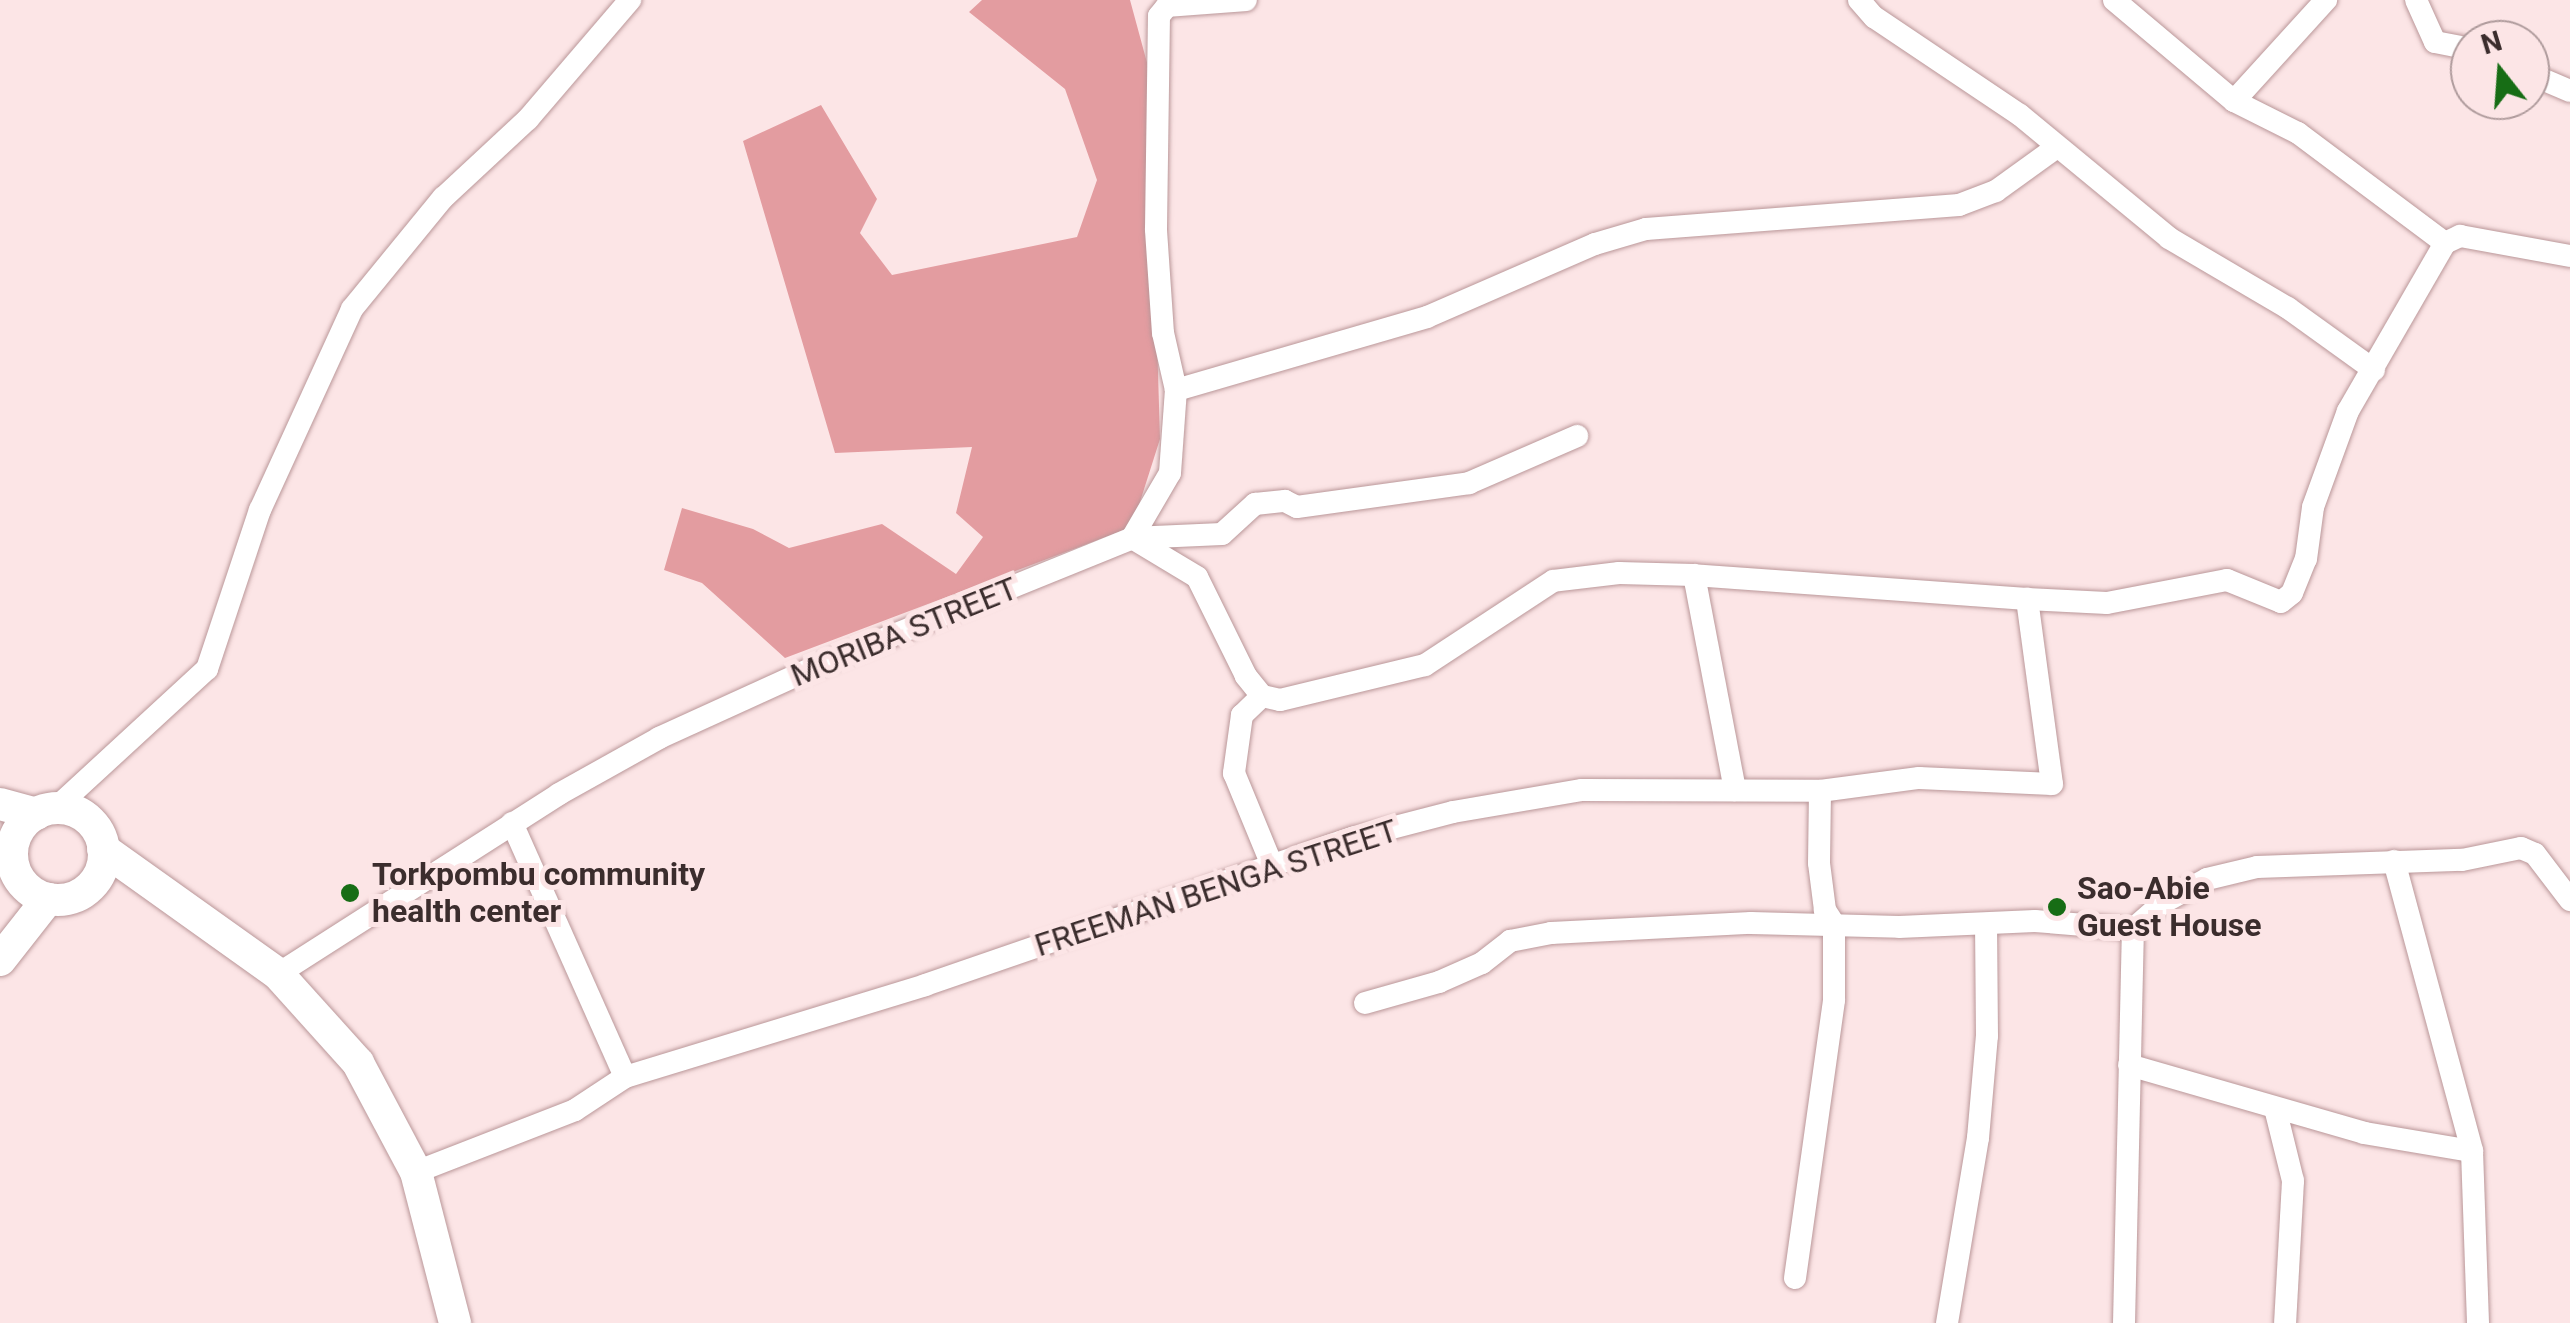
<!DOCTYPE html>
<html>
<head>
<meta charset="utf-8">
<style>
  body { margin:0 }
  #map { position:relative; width:2570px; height:1323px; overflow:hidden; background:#fce5e6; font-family:Roboto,sans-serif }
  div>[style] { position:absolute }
  .forest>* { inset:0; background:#e39ca0 }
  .roads { filter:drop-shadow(0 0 2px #ba9799) drop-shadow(0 0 2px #ba9799) }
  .minor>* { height:22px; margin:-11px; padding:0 11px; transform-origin:11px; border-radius:11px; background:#fff }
  .highway>* { height:32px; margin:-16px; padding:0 16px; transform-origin:16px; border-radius:16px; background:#fff }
  .highway>.ring { margin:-16px; padding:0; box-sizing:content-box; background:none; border:32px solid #fff; border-radius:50% }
  .dots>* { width:28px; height:28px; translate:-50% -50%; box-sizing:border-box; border:5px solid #fce5e6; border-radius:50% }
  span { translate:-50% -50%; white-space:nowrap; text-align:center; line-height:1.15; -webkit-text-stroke:10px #fce5e6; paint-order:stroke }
  .street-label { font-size:32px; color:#3b2d2d }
  .poi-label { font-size:32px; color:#3b2d2d; font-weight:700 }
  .left { translate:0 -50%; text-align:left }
  .north { position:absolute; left:2450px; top:20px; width:100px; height:100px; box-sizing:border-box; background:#fce5e6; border:2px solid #af9b9c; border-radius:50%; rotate:343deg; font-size:28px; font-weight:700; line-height:40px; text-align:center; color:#3b2d2d }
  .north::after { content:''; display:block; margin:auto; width:35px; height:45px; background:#176d15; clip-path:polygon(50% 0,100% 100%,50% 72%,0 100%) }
</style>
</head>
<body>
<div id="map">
  <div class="forest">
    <div style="clip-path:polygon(982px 0,1130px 0,1149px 70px,1160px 439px,1132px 527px,785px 658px,702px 583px,664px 570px,682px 508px,753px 529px,789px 548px,882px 524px,956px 574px,983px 537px,956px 513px,972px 447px,835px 453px,743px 141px,821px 105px,877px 199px,860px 233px,892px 275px,1077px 237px,1097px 180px,1065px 89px,969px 12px)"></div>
  </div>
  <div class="roads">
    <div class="minor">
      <div style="left:1859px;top:0;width:23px;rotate:49deg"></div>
      <div style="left:1874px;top:17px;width:176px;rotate:33.9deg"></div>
      <div style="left:2020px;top:115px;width:193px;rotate:39.5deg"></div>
      <div style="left:2169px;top:238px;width:138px;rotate:30.5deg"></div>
      <div style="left:2288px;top:308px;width:106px;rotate:35.8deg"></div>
      <div style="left:2114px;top:0;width:157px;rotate:40.1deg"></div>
      <div style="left:2234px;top:101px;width:72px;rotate:26.6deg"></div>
      <div style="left:2298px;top:133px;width:184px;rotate:36.8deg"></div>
      <div style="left:2445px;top:243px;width:17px;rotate:-25deg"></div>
      <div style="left:2460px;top:236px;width:112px;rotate:10.3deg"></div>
      <div style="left:2416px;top:0;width:46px;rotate:65.7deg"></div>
      <div style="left:2435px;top:42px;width:36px;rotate:11deg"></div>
      <div style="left:2530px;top:74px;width:43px;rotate:23deg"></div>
      <div style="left:2234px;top:101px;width:137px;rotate:-47.7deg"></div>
      <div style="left:1176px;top:390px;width:261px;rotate:-16.2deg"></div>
      <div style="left:1427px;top:317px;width:183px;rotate:-23.5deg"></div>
      <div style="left:1595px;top:244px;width:53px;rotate:-16.4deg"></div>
      <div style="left:1646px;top:229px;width:314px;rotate:-4.4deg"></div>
      <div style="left:1959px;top:205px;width:40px;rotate:-21deg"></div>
      <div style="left:1996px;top:191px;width:75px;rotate:-35.8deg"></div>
      <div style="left:1132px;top:538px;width:75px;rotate:-59.7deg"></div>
      <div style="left:1170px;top:473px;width:83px;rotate:-85.9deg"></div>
      <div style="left:1176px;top:390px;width:58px;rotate:-102.8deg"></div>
      <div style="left:1163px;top:333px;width:104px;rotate:-93.9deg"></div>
      <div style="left:1156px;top:229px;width:213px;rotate:-89.2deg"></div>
      <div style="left:1159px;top:16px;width:13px;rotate:-51deg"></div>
      <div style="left:1167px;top:6px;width:79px;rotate:-4.3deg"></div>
      <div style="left:1694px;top:575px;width:219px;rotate:79.2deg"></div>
      <div style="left:2027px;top:599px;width:80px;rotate:2.9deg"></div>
      <div style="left:2107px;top:603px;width:122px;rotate:-10.9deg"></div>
      <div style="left:2227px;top:580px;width:58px;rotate:22.2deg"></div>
      <div style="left:2281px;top:602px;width:14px;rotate:-39deg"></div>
      <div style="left:2292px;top:593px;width:37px;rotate:-68deg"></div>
      <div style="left:2306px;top:559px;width:52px;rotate:-82.3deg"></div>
      <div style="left:2313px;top:507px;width:102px;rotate:-70deg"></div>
      <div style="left:2348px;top:411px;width:194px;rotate:-60deg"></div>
      <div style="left:1262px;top:696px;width:28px;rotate:136deg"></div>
      <div style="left:1242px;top:715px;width:59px;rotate:97.9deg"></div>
      <div style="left:1234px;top:773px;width:100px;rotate:67.6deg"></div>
      <div style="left:59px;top:805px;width:201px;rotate:-42.6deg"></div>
      <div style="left:207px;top:669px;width:168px;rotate:-71.6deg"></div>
      <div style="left:260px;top:510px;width:221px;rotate:-65.4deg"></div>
      <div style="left:352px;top:309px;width:144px;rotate:-50.7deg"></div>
      <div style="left:443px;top:198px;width:116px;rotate:-42.9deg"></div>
      <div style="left:528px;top:119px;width:157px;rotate:-49.4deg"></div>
      <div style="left:512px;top:823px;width:278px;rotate:66deg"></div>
      <div style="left:2394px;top:861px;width:300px;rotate:74.9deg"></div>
      <div style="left:2472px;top:1151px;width:172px;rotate:88deg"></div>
      <div style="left:278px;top:974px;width:334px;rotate:-32.6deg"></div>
      <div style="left:559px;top:794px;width:115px;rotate:-29.2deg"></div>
      <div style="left:659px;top:738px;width:171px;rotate:-24.5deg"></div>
      <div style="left:815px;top:667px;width:342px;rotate:-22.1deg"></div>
      <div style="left:1132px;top:538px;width:90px;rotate:-2.5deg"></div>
      <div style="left:1222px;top:534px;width:45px;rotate:-42.3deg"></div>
      <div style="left:1255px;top:504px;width:30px;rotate:-6deg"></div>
      <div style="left:1285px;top:501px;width:13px;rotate:27deg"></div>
      <div style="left:1297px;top:507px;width:174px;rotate:-7.9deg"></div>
      <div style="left:1469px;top:483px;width:118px;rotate:-23.5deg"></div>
      <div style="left:1365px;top:1003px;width:77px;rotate:-15.8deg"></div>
      <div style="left:1439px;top:982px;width:47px;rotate:-23.8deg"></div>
      <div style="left:1482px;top:963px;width:36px;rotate:-38deg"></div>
      <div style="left:1510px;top:941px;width:42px;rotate:-11deg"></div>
      <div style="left:1551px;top:933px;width:200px;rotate:-2.9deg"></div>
      <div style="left:1751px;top:923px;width:148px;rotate:1.5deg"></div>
      <div style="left:1899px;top:927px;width:136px;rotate:-2.5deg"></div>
      <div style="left:2035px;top:921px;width:98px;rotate:4.7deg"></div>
      <div style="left:2133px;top:929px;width:41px;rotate:-41.1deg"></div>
      <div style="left:2164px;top:902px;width:49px;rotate:-28.1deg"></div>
      <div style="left:2207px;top:879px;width:51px;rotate:-13.5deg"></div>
      <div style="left:2257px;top:867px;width:205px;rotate:-2deg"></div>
      <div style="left:2462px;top:860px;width:60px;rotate:-11.5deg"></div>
      <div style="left:2521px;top:848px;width:15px;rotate:23deg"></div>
      <div style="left:2535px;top:854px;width:58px;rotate:52.7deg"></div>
      <div style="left:2129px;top:1065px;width:245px;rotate:16.1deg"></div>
      <div style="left:2364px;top:1133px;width:109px;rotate:9.5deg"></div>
      <div style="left:2275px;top:1108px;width:75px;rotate:76.1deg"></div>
      <div style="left:2293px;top:1181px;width:142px;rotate:93.2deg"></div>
      <div style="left:416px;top:1172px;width:171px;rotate:-21.3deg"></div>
      <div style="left:575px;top:1110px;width:60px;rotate:-33.4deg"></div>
      <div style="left:625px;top:1077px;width:314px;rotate:-17deg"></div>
      <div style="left:925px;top:985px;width:453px;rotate:-19deg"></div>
      <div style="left:1353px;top:838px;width:103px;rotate:-14.6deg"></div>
      <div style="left:1453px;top:812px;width:131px;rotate:-9.7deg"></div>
      <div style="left:1582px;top:790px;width:238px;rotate:0.2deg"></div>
      <div style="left:1820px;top:791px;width:100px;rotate:-7.5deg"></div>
      <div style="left:1919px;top:778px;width:133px;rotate:2.6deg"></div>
      <div style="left:2052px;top:784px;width:187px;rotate:-97.7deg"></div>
      <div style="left:2027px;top:599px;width:334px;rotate:-175.9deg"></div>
      <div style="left:1694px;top:575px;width:75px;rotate:-178.5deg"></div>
      <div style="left:1619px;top:573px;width:66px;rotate:173.1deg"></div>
      <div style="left:1553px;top:581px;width:153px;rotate:146.7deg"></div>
      <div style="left:1425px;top:665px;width:149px;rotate:166.4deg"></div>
      <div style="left:1280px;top:700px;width:18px;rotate:-167deg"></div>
      <div style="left:1262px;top:696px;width:26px;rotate:-129deg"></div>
      <div style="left:1246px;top:676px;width:110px;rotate:-116.3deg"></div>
      <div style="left:1197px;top:577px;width:76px;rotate:-149deg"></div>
      <div style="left:1795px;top:1278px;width:281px;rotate:-82deg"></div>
      <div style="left:1834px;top:1000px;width:76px;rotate:-90deg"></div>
      <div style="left:1834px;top:924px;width:17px;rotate:-123deg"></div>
      <div style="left:1825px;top:910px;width:47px;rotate:-97.3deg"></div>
      <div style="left:1819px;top:863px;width:72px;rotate:-89.2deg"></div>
      <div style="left:1947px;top:1323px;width:188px;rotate:-80.5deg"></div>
      <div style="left:1978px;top:1138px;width:102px;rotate:-85deg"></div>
      <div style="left:1987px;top:1036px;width:112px;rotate:-90.5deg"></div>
      <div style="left:2124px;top:1323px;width:394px;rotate:-88.7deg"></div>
    </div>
    <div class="highway">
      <div style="left:0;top:804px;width:38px;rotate:15deg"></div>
      <div class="ring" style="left:12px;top:808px;width:60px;height:60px"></div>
      <div style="left:103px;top:849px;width:215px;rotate:35.5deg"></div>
      <div style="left:278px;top:974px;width:120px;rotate:48deg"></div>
      <div style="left:358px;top:1063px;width:123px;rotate:62deg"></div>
      <div style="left:416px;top:1172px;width:156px;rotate:75.5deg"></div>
      <div style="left:0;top:960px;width:78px;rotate:-51.8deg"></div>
    </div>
  </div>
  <div class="dots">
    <div style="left:350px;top:893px;background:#176d15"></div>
    <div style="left:2057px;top:907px;background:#176d15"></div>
  </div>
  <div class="street-label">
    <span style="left:904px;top:632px;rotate:-22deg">MORIBA STREET</span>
    <span style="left:1216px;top:888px;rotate:-18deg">FREEMAN BENGA STREET</span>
  </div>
  <div class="poi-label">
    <span class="left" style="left:372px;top:893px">Torkpombu community<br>health center</span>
    <span class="left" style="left:2077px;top:907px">Sao-Abie<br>Guest House</span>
  </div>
  <div class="north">N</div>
</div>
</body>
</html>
